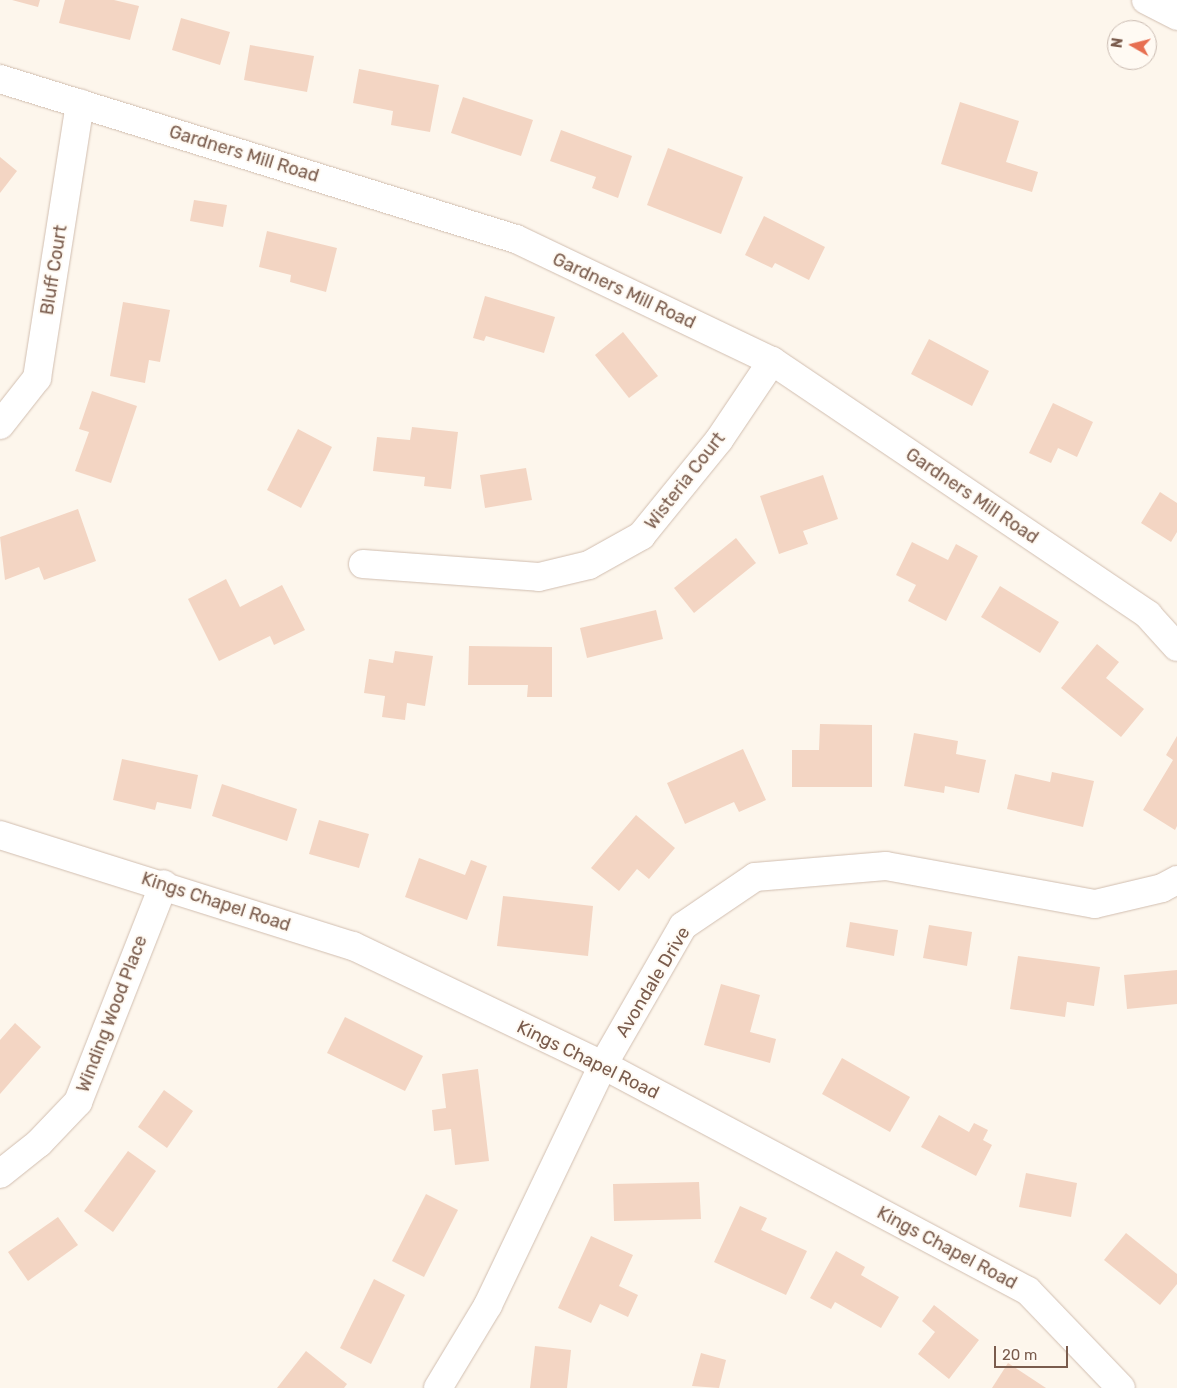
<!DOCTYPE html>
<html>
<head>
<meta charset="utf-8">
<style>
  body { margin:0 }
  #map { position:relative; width:1177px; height:1388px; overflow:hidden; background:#fdf6ec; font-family:Rubik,sans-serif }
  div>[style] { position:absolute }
  .building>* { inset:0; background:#f3d5c3 }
  .roads { filter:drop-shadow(0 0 1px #d1beb0) drop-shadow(0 0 1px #d1beb0) }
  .minor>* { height:28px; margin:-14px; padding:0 14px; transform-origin:14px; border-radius:14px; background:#fff }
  span { translate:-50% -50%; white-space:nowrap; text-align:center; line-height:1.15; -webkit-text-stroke:4px #fffaf3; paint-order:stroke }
  .street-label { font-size:18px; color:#7a5c4d }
  .north { position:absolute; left:1107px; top:20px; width:50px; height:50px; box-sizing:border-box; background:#fffaf3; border:1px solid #cabbb1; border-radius:50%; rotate:278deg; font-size:14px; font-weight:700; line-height:20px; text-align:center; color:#7a5c4d }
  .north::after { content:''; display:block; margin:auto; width:18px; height:22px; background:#e76f51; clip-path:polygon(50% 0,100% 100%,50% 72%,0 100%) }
  .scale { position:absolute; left:994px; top:1346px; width:74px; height:22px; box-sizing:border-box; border:2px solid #7a5c4d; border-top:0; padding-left:6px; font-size:15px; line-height:18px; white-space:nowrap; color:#7a5c4d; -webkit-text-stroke:4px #fffaf3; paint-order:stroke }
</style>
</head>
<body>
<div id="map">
  <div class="building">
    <div style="clip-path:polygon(12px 0,40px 0,38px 7px)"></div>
    <div style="clip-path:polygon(65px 0,114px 0,139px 6px,130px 40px,59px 23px)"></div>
    <div style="clip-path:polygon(181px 18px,230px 32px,220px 65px,172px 50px)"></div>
    <div style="clip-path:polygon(250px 45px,314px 56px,307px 92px,244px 80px)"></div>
    <div style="clip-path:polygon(359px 69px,439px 85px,430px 132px,391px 125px,393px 111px,353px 103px)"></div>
    <div style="clip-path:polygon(463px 97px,533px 120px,521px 156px,451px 133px)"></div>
    <div style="clip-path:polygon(960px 102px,1019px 121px,1006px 162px,1038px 172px,1032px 192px,941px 164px)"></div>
    <div style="clip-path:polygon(561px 130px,632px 156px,618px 198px,592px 188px,596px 177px,550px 161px)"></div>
    <div style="clip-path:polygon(668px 148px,743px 177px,721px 234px,647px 205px)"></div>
    <div style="clip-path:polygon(0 157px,17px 171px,0 193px)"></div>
    <div style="clip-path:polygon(194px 200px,227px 205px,223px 227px,190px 221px)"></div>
    <div style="clip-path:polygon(764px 216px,825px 247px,809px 280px,775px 263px,772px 268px,745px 255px)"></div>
    <div style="clip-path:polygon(267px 231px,337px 248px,326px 292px,290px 282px,291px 275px,259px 267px)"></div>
    <div style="clip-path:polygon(485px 296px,555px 317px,544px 353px,486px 336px,484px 341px,473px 338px)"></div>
    <div style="clip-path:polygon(123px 302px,170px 310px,160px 362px,149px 360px,145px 383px,110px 376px)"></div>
    <div style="clip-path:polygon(623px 332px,658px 376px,629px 398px,595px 355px)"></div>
    <div style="clip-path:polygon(929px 339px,989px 371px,972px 406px,911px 374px)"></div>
    <div style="clip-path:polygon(92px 391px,137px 406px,111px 483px,75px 471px,89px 432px,79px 429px)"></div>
    <div style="clip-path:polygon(1053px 403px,1093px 422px,1077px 457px,1058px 448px,1051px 463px,1029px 453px)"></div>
    <div style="clip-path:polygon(412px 427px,458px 432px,451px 489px,424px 486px,425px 477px,373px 471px,377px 437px,410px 440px)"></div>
    <div style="clip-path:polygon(298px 429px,332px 447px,301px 508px,267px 490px)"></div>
    <div style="clip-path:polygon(526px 468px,532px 500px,485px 508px,480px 475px)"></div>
    <div style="clip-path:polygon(823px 475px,838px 519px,803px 531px,808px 544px,779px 554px,760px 496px)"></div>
    <div style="clip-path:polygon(1160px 492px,1177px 503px,1177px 532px,1171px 542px,1141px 523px)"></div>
    <div style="clip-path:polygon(78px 509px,96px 561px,44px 580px,39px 567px,5px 580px,0 537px)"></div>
    <div style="clip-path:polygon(736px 538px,756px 563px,694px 613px,674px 588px)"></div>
    <div style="clip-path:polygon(912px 542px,948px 560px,956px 544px,978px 556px,946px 621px,908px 601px,916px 585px,896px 575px)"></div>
    <div style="clip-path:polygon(226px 579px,240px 607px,282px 585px,305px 630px,274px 645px,270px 636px,219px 661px,188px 599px)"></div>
    <div style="clip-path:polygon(1000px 586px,1059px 622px,1040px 653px,981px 617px)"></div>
    <div style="clip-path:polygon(656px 610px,663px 639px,587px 658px,580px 628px)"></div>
    <div style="clip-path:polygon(1097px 644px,1119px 662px,1106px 678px,1144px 709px,1121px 737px,1061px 688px)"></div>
    <div style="clip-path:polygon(469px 646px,552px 647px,552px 697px,527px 697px,528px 685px,468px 685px)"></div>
    <div style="clip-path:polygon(395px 651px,433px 656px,425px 706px,407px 703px,405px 720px,382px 717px,385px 696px,364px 693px,369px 659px,393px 663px)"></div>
    <div style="clip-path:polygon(820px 724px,872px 725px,872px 787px,792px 787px,792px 750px,819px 750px)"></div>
    <div style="clip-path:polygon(914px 733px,958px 741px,956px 754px,986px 760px,979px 793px,945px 786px,944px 793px,904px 786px)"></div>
    <div style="clip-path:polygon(1177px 736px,1177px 826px,1175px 830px,1143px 810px,1173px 760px,1166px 755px)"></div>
    <div style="clip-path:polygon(743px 749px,766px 800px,739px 812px,734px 802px,685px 824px,667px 783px)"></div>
    <div style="clip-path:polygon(122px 759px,198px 775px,191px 809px,157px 802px,155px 810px,113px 800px)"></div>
    <div style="clip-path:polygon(1052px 772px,1094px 781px,1083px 827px,1007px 809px,1015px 774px,1050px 782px)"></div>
    <div style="clip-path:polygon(222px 784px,297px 809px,287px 841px,212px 816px)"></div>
    <div style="clip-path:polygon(636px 815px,675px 848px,649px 879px,637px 869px,619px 891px,591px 868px)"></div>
    <div style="clip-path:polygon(319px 820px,369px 834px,359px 868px,309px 854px)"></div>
    <div style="clip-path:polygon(419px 858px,465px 875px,471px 860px,487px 866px,467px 920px,405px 897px)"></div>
    <div style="clip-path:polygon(503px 896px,593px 906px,588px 956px,497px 946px)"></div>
    <div style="clip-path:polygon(850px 922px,898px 930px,894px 956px,846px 947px)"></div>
    <div style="clip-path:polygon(929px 925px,972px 932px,967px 966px,923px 958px)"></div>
    <div style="clip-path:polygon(1018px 956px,1100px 967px,1094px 1006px,1067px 1002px,1065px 1017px,1010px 1009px)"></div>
    <div style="clip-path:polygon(1177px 970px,1177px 1004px,1127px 1009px,1124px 975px)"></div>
    <div style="clip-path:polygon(721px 984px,760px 995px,750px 1032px,776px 1039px,770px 1063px,704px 1045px)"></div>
    <div style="clip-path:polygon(345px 1017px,423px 1056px,405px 1091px,327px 1053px)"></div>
    <div style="clip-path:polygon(15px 1023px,41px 1047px,0 1094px,0 1040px)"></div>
    <div style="clip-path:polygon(842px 1058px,910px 1097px,890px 1132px,822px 1094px)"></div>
    <div style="clip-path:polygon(478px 1069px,489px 1161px,455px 1165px,451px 1129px,434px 1131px,432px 1110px,446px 1108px,442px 1074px)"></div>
    <div style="clip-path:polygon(164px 1090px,193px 1111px,167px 1148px,138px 1127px)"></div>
    <div style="clip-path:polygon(939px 1115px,969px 1132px,974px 1123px,988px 1130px,983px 1140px,992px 1145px,976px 1176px,921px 1147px)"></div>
    <div style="clip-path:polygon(128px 1151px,156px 1171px,113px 1232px,84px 1211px)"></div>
    <div style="clip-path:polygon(1026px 1173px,1077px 1183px,1071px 1217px,1019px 1207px)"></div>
    <div style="clip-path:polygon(699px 1182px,701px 1219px,614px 1221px,613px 1184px)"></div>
    <div style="clip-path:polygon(426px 1194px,458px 1210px,424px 1277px,392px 1261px)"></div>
    <div style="clip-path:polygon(740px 1206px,767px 1218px,761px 1230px,807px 1251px,786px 1295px,714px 1262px)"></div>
    <div style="clip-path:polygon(58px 1217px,78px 1245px,28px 1281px,8px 1252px)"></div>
    <div style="clip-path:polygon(1126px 1233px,1177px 1274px,1177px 1284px,1160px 1305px,1104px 1260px)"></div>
    <div style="clip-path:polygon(591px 1236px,633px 1255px,619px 1286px,638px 1295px,628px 1317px,600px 1304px,591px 1323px,558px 1308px)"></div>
    <div style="clip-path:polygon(836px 1251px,865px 1267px,861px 1275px,899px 1297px,881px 1328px,835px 1302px,831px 1309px,810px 1298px)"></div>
    <div style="clip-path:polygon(374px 1279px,405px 1295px,371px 1364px,340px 1348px)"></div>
    <div style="clip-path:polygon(934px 1305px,979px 1340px,949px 1379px,918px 1354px,935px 1332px,922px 1321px)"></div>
    <div style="clip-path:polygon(535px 1346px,571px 1350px,567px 1388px,530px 1388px)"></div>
    <div style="clip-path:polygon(306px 1351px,347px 1384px,344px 1388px,277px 1388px)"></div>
    <div style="clip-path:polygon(701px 1353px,726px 1360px,719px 1388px,692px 1386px)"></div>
    <div style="clip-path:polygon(1008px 1363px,1046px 1388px,992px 1388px)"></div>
  </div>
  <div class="roads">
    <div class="minor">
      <div style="left:1146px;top:0;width:35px;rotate:27deg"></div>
      <div style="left:0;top:79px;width:540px;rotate:17.23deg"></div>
      <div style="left:516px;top:239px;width:284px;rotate:25.5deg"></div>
      <div style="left:772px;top:361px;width:454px;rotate:34deg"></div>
      <div style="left:1148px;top:615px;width:43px;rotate:47.8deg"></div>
      <div style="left:0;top:425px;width:60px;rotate:-51.8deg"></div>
      <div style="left:37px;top:378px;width:278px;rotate:-81.1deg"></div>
      <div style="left:363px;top:564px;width:176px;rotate:4.2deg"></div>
      <div style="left:539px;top:577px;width:51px;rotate:-13.5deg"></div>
      <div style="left:589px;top:565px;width:60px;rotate:-29.1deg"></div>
      <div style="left:641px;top:536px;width:124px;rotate:-50.9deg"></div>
      <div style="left:719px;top:440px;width:95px;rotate:-56.1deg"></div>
      <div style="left:0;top:835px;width:370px;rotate:17.5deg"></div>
      <div style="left:353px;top:946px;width:277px;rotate:25.5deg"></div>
      <div style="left:603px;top:1065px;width:481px;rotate:28deg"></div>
      <div style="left:1028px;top:1291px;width:134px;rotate:46.2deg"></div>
      <div style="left:0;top:1174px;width:50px;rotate:-38.5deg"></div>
      <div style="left:39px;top:1143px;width:57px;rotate:-46.4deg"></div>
      <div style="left:78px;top:1102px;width:234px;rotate:-68.5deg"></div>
      <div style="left:438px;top:1388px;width:97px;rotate:-58.9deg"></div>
      <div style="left:488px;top:1305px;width:266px;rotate:-64.4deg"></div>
      <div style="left:603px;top:1065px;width:160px;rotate:-60.1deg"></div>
      <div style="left:683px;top:926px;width:87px;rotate:-34.2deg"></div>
      <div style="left:755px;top:877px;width:131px;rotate:-4.8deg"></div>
      <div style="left:886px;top:866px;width:212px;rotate:10.3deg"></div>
      <div style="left:1095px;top:904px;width:69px;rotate:-13.4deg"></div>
      <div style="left:1162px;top:888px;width:17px;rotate:-28deg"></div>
    </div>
  </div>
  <div class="street-label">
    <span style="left:244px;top:154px;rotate:17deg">Gardners Mill Road</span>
    <span style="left:54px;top:270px;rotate:-81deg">Bluff Court</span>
    <span style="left:624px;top:291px;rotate:25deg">Gardners Mill Road</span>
    <span style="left:685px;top:481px;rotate:-52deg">Wisteria Court</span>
    <span style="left:972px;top:496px;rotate:34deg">Gardners Mill Road</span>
    <span style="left:216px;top:902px;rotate:18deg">Kings Chapel Road</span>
    <span style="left:653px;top:982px;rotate:-59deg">Avondale Drive</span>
    <span style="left:112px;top:1014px;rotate:-69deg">Winding Wood Place</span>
    <span style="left:588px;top:1060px;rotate:26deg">Kings Chapel Road</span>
    <span style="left:947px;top:1248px;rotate:28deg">Kings Chapel Road</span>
  </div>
  <div class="north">N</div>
  <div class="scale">20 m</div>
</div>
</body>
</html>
